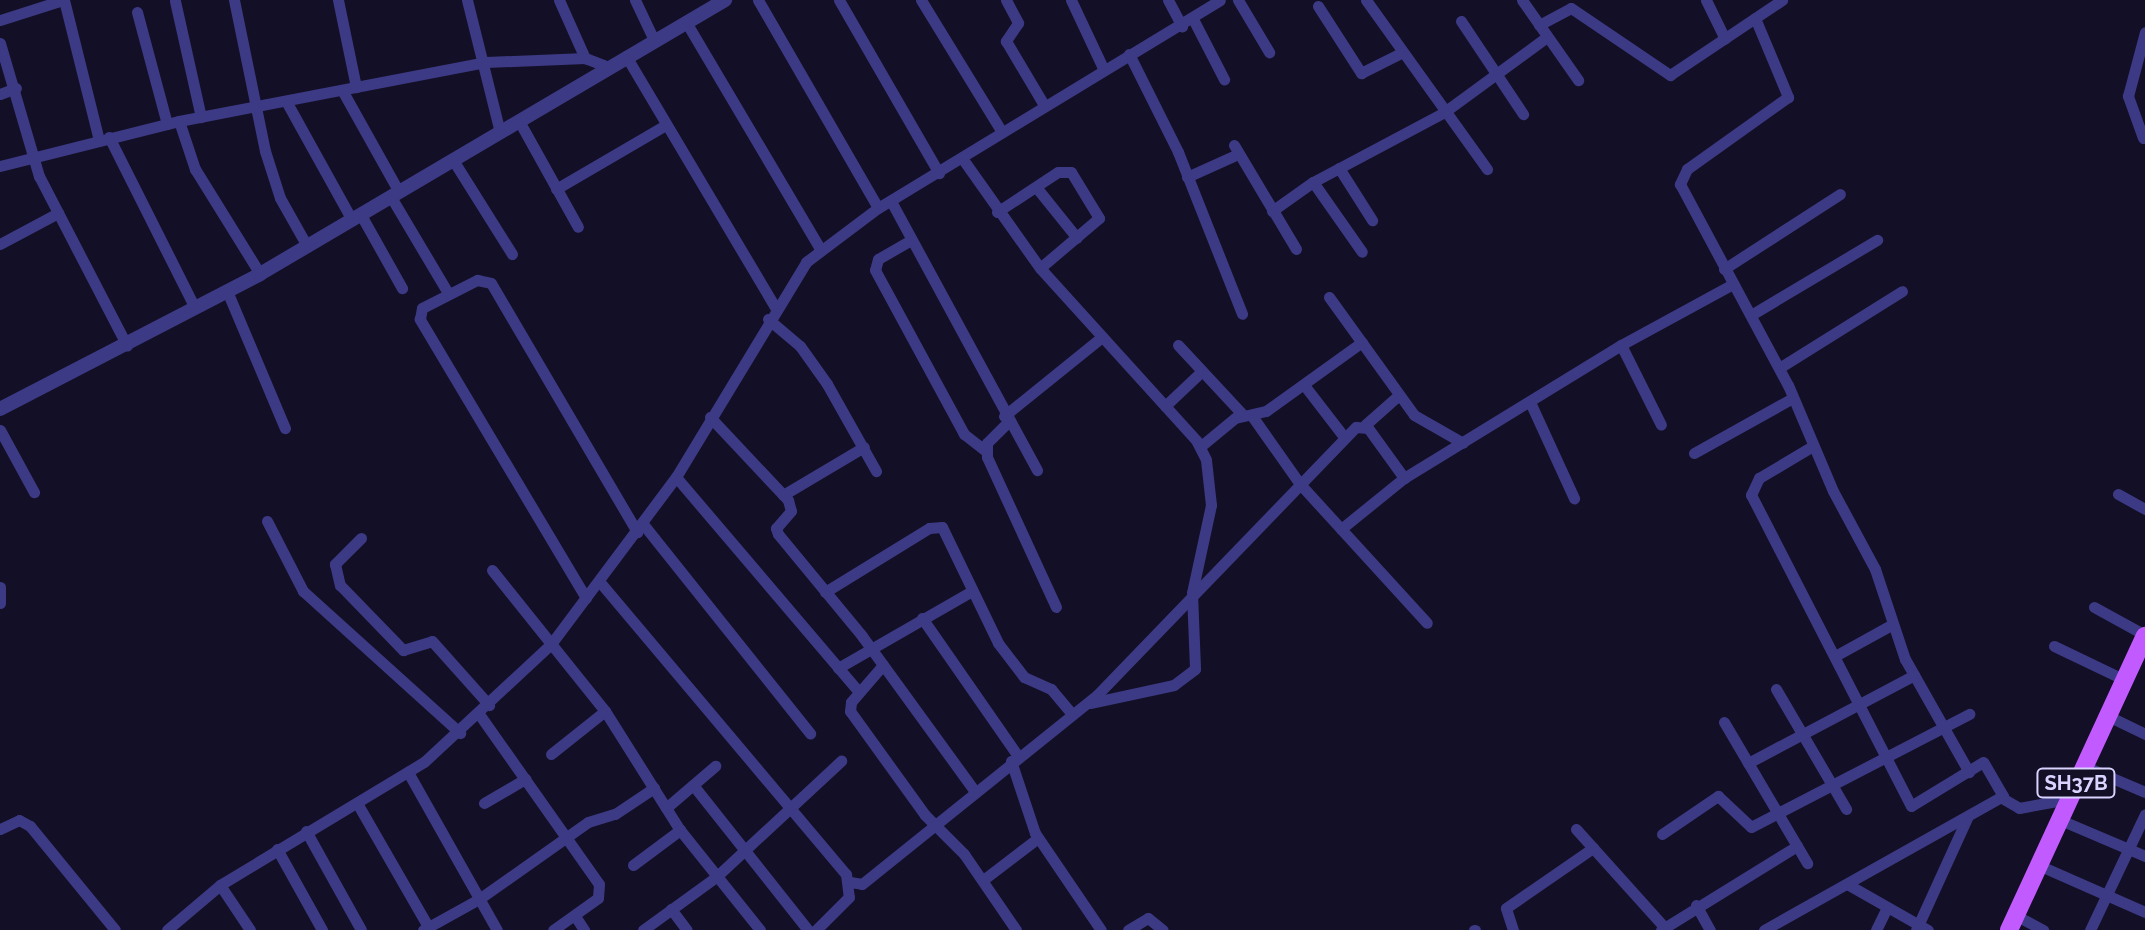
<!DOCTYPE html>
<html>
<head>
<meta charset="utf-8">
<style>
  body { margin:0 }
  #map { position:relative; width:2145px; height:930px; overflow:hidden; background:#130f26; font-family:Raleway,sans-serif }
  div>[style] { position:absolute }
  .minor>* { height:11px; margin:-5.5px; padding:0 5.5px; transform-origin:5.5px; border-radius:5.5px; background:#3d3a85 }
  .tertiary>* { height:14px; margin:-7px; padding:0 7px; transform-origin:7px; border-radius:7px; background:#3d3a85 }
  .primary>* { height:18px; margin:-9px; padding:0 9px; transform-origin:9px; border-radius:9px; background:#c25bff }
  span { translate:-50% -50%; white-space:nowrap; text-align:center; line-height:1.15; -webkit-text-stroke:8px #130f26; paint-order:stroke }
  .shield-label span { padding:2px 6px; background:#130f26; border:2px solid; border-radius:6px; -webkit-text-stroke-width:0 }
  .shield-label { font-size:20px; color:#d9d4ff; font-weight:700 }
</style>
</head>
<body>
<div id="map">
  <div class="minor">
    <div style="left:64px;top:0;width:144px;rotate:76deg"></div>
    <div style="left:234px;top:0;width:154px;rotate:78.4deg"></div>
    <div style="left:265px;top:151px;width:49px;rotate:72.3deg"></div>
    <div style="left:280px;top:198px;width:55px;rotate:60.6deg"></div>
    <div style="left:338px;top:0;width:89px;rotate:78.3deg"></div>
    <div style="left:467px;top:0;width:136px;rotate:76deg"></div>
    <div style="left:559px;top:0;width:64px;rotate:65.9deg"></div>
    <div style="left:635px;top:0;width:44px;rotate:64.6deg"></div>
    <div style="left:758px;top:0;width:240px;rotate:60deg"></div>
    <div style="left:839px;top:0;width:200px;rotate:60deg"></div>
    <div style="left:921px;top:0;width:155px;rotate:58.5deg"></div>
    <div style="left:1006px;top:0;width:26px;rotate:62deg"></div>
    <div style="left:1018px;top:23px;width:22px;rotate:124deg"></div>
    <div style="left:1006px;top:41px;width:74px;rotate:59.3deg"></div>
    <div style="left:1071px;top:0;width:75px;rotate:64.8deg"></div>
    <div style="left:1168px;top:0;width:30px;rotate:62deg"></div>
    <div style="left:1238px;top:0;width:61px;rotate:59.2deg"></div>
    <div style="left:1366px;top:0;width:208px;rotate:54.4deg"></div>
    <div style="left:1522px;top:0;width:98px;rotate:55deg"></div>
    <div style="left:1706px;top:0;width:43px;rotate:64deg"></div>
    <div style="left:175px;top:1px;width:119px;rotate:77.4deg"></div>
    <div style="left:1318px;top:6px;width:80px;rotate:57.3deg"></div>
    <div style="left:1361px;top:73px;width:45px;rotate:-26.6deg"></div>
    <div style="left:137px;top:12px;width:116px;rotate:75deg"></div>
    <div style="left:1755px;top:18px;width:86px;rotate:67.3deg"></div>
    <div style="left:1788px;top:97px;width:124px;rotate:144.5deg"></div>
    <div style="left:1687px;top:169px;width:17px;rotate:115deg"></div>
    <div style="left:1680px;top:184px;width:228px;rotate:61.8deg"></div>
    <div style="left:1788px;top:385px;width:115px;rotate:67deg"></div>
    <div style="left:1833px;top:491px;width:89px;rotate:61.7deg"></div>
    <div style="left:1875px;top:569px;width:95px;rotate:71.6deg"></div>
    <div style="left:1905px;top:659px;width:130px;rotate:60.5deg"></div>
    <div style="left:1193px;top:19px;width:68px;rotate:62.7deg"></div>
    <div style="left:0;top:20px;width:66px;rotate:-17.6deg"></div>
    <div style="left:1461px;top:21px;width:112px;rotate:56.3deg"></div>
    <div style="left:686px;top:22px;width:265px;rotate:59.4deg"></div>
    <div style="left:1539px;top:25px;width:36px;rotate:-28deg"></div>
    <div style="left:1571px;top:8px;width:120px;rotate:34.1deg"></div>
    <div style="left:1670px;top:75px;width:135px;rotate:-33.8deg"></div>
    <div style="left:0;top:43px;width:139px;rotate:73.7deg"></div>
    <div style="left:39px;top:176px;width:191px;rotate:62.6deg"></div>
    <div style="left:1129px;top:54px;width:110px;rotate:63.4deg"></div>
    <div style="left:1178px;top:152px;width:174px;rotate:68.4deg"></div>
    <div style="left:626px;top:56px;width:292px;rotate:59.3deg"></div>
    <div style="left:342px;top:90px;width:117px;rotate:60.8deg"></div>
    <div style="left:0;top:94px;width:17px;rotate:-21deg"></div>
    <div style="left:286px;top:101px;width:136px;rotate:61deg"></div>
    <div style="left:179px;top:121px;width:51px;rotate:71.6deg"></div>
    <div style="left:195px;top:169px;width:123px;rotate:58.2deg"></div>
    <div style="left:519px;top:121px;width:121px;rotate:60.9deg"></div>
    <div style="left:109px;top:137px;width:191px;rotate:63.3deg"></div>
    <div style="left:2143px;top:138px;width:45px;rotate:-109.7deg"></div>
    <div style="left:2128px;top:96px;width:66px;rotate:-75.1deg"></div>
    <div style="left:1234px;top:145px;width:121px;rotate:59.2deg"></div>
    <div style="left:962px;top:158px;width:135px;rotate:54.7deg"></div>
    <div style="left:1040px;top:268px;width:232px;rotate:47.8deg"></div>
    <div style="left:1196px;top:440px;width:22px;rotate:63deg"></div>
    <div style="left:1206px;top:460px;width:45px;rotate:83.7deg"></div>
    <div style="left:1211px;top:505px;width:90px;rotate:102.2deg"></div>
    <div style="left:1192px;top:593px;width:76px;rotate:87.7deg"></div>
    <div style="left:1195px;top:669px;width:26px;rotate:143deg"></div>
    <div style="left:1174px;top:685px;width:86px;rotate:167.9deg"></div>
    <div style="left:453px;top:160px;width:111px;rotate:57.9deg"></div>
    <div style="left:0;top:166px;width:185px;rotate:-14.1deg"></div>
    <div style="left:179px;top:121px;width:313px;rotate:-10.9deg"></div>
    <div style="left:486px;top:62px;width:99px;rotate:-2.3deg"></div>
    <div style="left:585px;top:58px;width:25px;rotate:21deg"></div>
    <div style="left:1339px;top:168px;width:62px;rotate:57.6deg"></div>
    <div style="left:1187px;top:177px;width:56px;rotate:-24.3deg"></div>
    <div style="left:1313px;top:182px;width:85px;rotate:55deg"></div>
    <div style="left:1036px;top:187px;width:65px;rotate:51.2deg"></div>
    <div style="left:556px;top:189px;width:125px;rotate:-30.3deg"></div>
    <div style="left:391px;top:197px;width:112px;rotate:59.3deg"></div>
    <div style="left:892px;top:203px;width:304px;rotate:61.5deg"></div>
    <div style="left:1272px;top:211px;width:50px;rotate:-35.3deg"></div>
    <div style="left:1313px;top:182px;width:147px;rotate:-28deg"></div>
    <div style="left:1443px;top:113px;width:129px;rotate:-36.2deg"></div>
    <div style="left:997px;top:212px;width:73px;rotate:-33.3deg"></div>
    <div style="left:1058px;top:172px;width:13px"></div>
    <div style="left:1071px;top:172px;width:54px;rotate:58.7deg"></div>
    <div style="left:1099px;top:218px;width:77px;rotate:139.7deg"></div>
    <div style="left:361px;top:215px;width:84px;rotate:60.7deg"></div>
    <div style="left:911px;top:240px;width:38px;rotate:150deg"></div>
    <div style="left:878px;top:259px;width:11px;rotate:105deg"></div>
    <div style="left:875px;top:270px;width:187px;rotate:61.5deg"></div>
    <div style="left:964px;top:434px;width:28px;rotate:38deg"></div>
    <div style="left:0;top:244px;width:66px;rotate:-28.1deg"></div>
    <div style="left:1724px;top:269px;width:138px;rotate:-32.9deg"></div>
    <div style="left:227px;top:291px;width:149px;rotate:67.1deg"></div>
    <div style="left:1329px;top:297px;width:145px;rotate:54.2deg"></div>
    <div style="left:1414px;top:415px;width:56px;rotate:29.7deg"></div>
    <div style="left:1751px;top:315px;width:147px;rotate:-30.8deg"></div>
    <div style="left:768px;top:319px;width:42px;rotate:40.2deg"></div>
    <div style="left:800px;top:346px;width:47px;rotate:54.6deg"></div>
    <div style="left:827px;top:384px;width:100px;rotate:60.6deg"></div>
    <div style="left:1178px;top:345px;width:96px;rotate:47.1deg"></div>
    <div style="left:1621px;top:345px;width:89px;rotate:63.4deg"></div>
    <div style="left:1779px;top:368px;width:145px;rotate:-32deg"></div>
    <div style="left:1304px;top:385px;width:67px;rotate:52.3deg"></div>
    <div style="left:1530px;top:402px;width:106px;rotate:65.4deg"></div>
    <div style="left:1165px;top:406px;width:51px;rotate:-43.4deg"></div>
    <div style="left:1004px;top:416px;width:126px;rotate:-38.9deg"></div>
    <div style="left:1252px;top:416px;width:83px;rotate:54.8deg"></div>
    <div style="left:1300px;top:484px;width:188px;rotate:47.6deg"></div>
    <div style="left:710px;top:417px;width:114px;rotate:46.8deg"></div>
    <div style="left:788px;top:500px;width:11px;rotate:75deg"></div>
    <div style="left:791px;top:511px;width:23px;rotate:131deg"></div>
    <div style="left:776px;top:528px;width:6px;rotate:72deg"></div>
    <div style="left:778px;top:534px;width:132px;rotate:50.5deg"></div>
    <div style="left:862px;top:636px;width:190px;rotate:54deg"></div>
    <div style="left:1008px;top:422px;width:30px;rotate:135deg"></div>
    <div style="left:987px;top:443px;width:14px;rotate:90deg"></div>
    <div style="left:987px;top:457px;width:165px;rotate:65.3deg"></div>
    <div style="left:1365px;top:425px;width:45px;rotate:-41.4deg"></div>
    <div style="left:0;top:430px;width:71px;rotate:61.3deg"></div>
    <div style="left:1201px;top:446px;width:44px;rotate:-39.5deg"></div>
    <div style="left:1235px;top:418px;width:32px;rotate:-13deg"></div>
    <div style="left:1266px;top:411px;width:118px;rotate:-35.7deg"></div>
    <div style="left:1694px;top:453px;width:113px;rotate:-29.1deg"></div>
    <div style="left:676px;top:477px;width:282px;rotate:49.6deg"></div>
    <div style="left:2118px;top:494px;width:31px;rotate:29deg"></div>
    <div style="left:783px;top:495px;width:94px;rotate:-30.7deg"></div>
    <div style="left:267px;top:521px;width:79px;rotate:62.8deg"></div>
    <div style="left:303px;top:591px;width:212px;rotate:42.1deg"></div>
    <div style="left:643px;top:524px;width:268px;rotate:51.4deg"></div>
    <div style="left:1341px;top:529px;width:81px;rotate:-39deg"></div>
    <div style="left:1404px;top:478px;width:255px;rotate:-31.5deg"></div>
    <div style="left:1621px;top:345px;width:128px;rotate:-28.6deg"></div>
    <div style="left:361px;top:538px;width:37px;rotate:135deg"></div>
    <div style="left:335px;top:564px;width:22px;rotate:77deg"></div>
    <div style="left:340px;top:585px;width:91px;rotate:45.9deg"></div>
    <div style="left:403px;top:650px;width:30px;rotate:-17deg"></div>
    <div style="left:432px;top:641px;width:86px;rotate:48.3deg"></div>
    <div style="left:492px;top:570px;width:181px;rotate:51.3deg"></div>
    <div style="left:605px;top:711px;width:141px;rotate:57.8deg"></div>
    <div style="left:680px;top:830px;width:128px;rotate:51.3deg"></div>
    <div style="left:599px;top:581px;width:383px;rotate:49.9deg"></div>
    <div style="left:846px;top:874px;width:23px;rotate:83deg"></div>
    <div style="left:849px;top:897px;width:47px;rotate:135deg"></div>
    <div style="left:0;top:587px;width:16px;rotate:90deg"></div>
    <div style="left:825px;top:592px;width:122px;rotate:-31.6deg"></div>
    <div style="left:929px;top:528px;width:13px;rotate:-4deg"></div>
    <div style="left:942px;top:527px;width:129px;rotate:64.2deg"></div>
    <div style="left:998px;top:643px;width:43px;rotate:52.6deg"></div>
    <div style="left:1024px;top:677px;width:30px;rotate:24deg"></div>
    <div style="left:1051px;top:689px;width:33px;rotate:50deg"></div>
    <div style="left:586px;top:598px;width:325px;rotate:-120.8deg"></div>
    <div style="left:420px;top:319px;width:11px;rotate:-80deg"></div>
    <div style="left:422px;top:308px;width:62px;rotate:-27deg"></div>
    <div style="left:477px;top:280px;width:14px;rotate:12deg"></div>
    <div style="left:491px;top:283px;width:289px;rotate:59.6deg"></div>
    <div style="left:2094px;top:607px;width:58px;rotate:28.8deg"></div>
    <div style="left:922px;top:618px;width:168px;rotate:55.2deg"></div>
    <div style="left:2054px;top:646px;width:79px;rotate:25.6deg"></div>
    <div style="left:1835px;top:656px;width:66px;rotate:-28.9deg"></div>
    <div style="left:883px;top:665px;width:49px;rotate:130.9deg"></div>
    <div style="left:851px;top:702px;width:9px;rotate:96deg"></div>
    <div style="left:850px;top:711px;width:128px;rotate:54.2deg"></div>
    <div style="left:925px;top:815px;width:55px;rotate:45deg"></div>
    <div style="left:964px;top:854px;width:92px;rotate:55.6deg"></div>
    <div style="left:838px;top:668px;width:155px;rotate:-29.9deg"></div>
    <div style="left:1776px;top:689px;width:139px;rotate:59.7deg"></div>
    <div style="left:479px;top:714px;width:208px;rotate:54.8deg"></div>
    <div style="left:599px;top:884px;width:14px;rotate:94deg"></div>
    <div style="left:598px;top:898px;width:55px;rotate:144.6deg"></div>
    <div style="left:2108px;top:716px;width:41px;rotate:25.9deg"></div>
    <div style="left:1724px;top:722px;width:164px;rotate:59.5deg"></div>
    <div style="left:551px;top:754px;width:69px;rotate:-38.5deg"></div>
    <div style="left:1011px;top:761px;width:76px;rotate:71.6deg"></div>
    <div style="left:1035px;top:833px;width:117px;rotate:55.8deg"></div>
    <div style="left:1748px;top:763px;width:188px;rotate:-27.9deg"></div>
    <div style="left:2084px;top:766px;width:66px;rotate:23.1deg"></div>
    <div style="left:409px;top:774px;width:179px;rotate:60.6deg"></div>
    <div style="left:693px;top:785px;width:185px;rotate:51.6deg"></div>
    <div style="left:2002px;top:798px;width:20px;rotate:30deg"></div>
    <div style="left:2019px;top:808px;width:50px;rotate:-10.4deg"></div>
    <div style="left:357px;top:803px;width:146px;rotate:60.1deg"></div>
    <div style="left:484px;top:803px;width:48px;rotate:-30.3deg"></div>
    <div style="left:666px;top:808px;width:65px;rotate:-40.6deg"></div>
    <div style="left:2058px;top:819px;width:95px;rotate:23deg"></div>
    <div style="left:0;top:829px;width:21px;rotate:-25deg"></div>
    <div style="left:19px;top:820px;width:13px;rotate:29deg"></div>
    <div style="left:30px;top:826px;width:134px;rotate:50.7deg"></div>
    <div style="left:1576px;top:829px;width:136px;rotate:48deg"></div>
    <div style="left:306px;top:831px;width:113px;rotate:60.9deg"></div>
    <div style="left:1662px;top:834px;width:68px;rotate:-34.2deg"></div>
    <div style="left:1718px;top:796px;width:45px;rotate:43.2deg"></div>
    <div style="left:1751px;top:827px;width:246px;rotate:-27.4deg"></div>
    <div style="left:277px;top:849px;width:93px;rotate:60.9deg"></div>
    <div style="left:2036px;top:864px;width:119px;rotate:23.8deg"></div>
    <div style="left:633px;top:865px;width:59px;rotate:-36.7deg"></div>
    <div style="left:983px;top:880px;width:69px;rotate:-37.4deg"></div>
    <div style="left:850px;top:882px;width:12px;rotate:9deg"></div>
    <div style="left:862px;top:884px;width:302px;rotate:-38.8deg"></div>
    <div style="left:1097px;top:695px;width:373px;rotate:-46deg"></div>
    <div style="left:1356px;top:427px;width:12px;rotate:5deg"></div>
    <div style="left:1368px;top:428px;width:62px;rotate:54.2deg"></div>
    <div style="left:1847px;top:884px;width:93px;rotate:29.6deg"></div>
    <div style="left:220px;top:885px;width:54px;rotate:56.3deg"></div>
    <div style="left:1696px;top:905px;width:29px;rotate:61deg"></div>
    <div style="left:671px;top:909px;width:26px;rotate:53deg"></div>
    <div style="left:2015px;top:915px;width:32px;rotate:28deg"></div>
    <div style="left:575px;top:916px;width:17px;rotate:57deg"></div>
    <div style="left:167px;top:930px;width:70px;rotate:-40.3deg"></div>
    <div style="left:220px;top:885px;width:238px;rotate:-31.1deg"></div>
    <div style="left:424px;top:762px;width:173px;rotate:-42.9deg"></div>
    <div style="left:551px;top:644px;width:209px;rotate:-53.2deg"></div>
    <div style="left:676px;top:477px;width:251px;rotate:-58.8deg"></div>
    <div style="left:806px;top:262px;width:90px;rotate:-36.9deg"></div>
    <div style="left:878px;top:208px;width:400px;rotate:-31.3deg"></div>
    <div style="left:423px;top:930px;width:64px;rotate:-29deg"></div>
    <div style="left:479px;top:899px;width:133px;rotate:-35.2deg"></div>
    <div style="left:588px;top:822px;width:28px;rotate:-17deg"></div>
    <div style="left:615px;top:814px;width:47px;rotate:-33.7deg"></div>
    <div style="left:643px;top:930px;width:90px;rotate:-36deg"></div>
    <div style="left:716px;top:877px;width:171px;rotate:-42.9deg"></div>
    <div style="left:1128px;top:930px;width:23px;rotate:-31deg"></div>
    <div style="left:1148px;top:918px;width:19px;rotate:39deg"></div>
    <div style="left:1474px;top:930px;width:1px"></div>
    <div style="left:1513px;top:930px;width:23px;rotate:-108deg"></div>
    <div style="left:1506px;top:908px;width:106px;rotate:-34.6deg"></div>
    <div style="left:1661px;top:930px;width:160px;rotate:-31.7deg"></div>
    <div style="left:1764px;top:930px;width:274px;rotate:-29.3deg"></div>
    <div style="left:2003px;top:796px;width:39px;rotate:-120deg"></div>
    <div style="left:1983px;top:762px;width:84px;rotate:148.6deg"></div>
    <div style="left:1911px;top:806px;width:350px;rotate:-117.2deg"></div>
    <div style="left:1751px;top:495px;width:19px;rotate:-65deg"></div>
    <div style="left:1759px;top:478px;width:63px;rotate:-30.7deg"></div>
    <div style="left:1876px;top:930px;width:25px;rotate:-64deg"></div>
    <div style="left:1916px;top:930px;width:125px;rotate:-65.5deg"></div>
    <div style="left:2090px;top:930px;width:128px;rotate:-64.6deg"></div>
  </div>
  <div class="tertiary">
    <div style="left:0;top:409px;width:293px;rotate:-27.4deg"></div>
    <div style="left:260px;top:274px;width:540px;rotate:-30.51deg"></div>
  </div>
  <div class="primary">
    <div style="left:2009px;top:930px;width:324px;rotate:-65.2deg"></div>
  </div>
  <div class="shield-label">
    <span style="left:2076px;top:783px">SH37B</span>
  </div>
</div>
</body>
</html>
